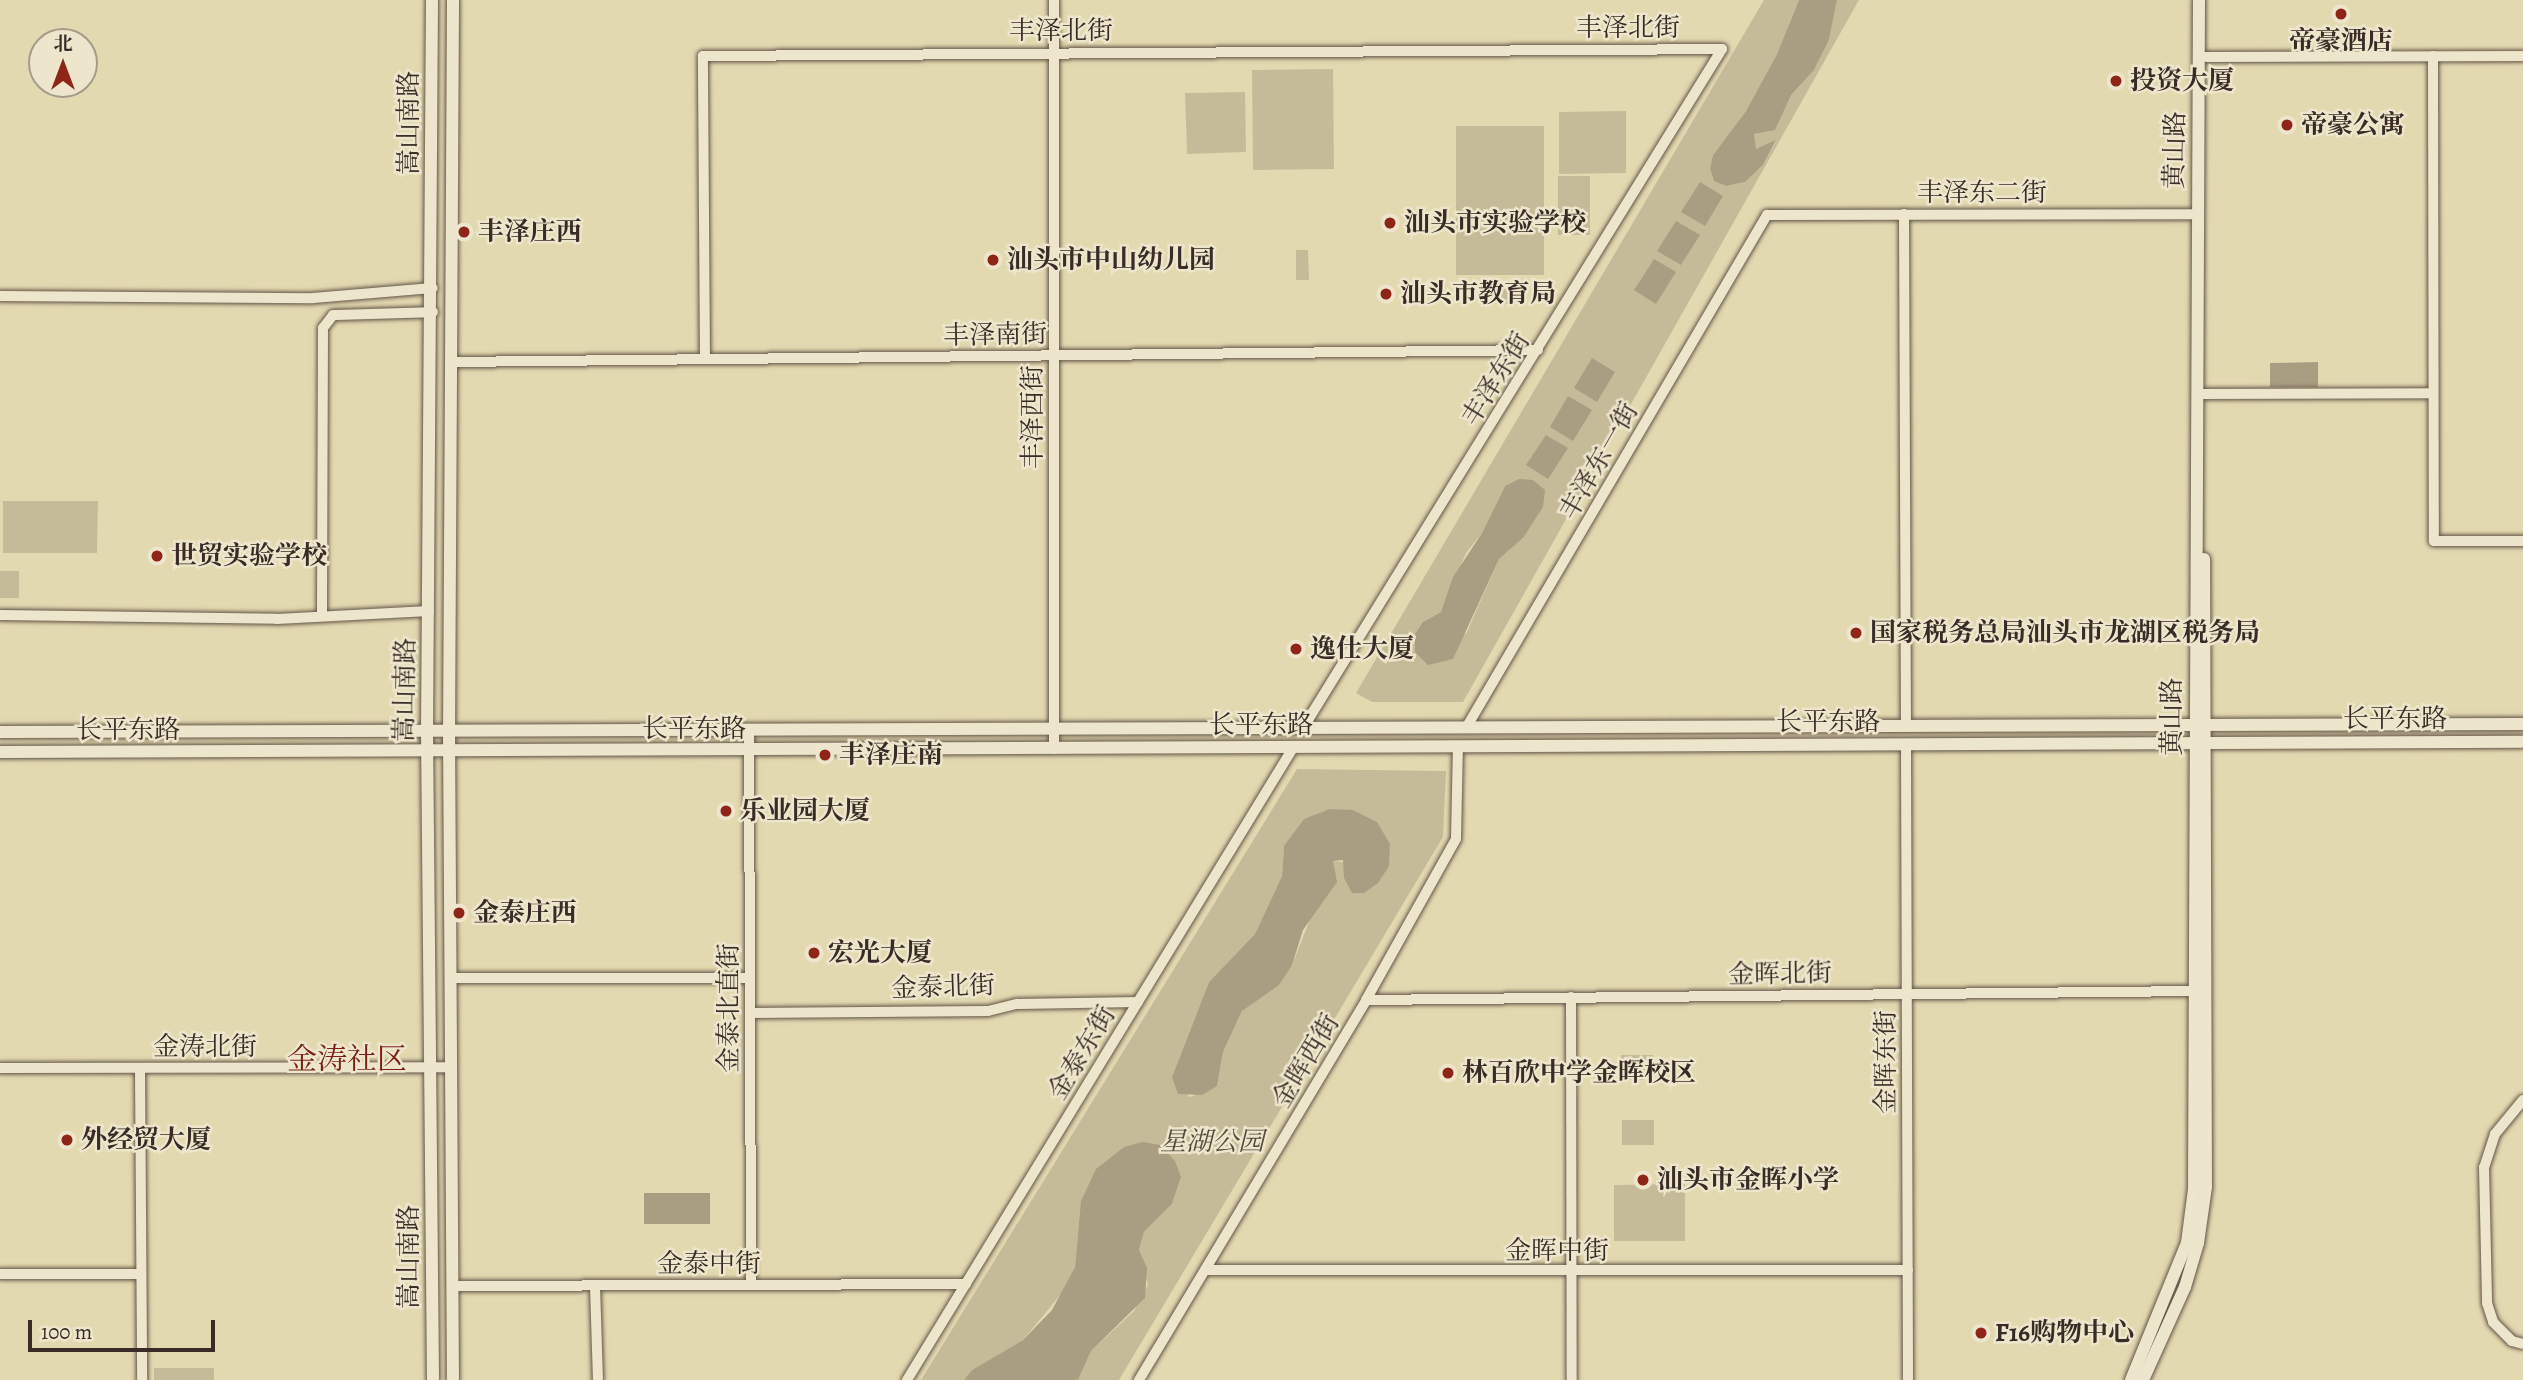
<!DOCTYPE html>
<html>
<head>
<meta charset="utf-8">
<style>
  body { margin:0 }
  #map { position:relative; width:2523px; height:1380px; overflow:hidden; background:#e3d9b1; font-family:Alegreya,"Noto Serif SC",serif }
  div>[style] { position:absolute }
  .green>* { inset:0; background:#c6bb99 }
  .water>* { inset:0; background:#a99e81 }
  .roads { filter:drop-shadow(0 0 2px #645648) drop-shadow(0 0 2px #645648) }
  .minor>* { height:10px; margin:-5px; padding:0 5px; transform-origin:5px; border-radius:5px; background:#ede6cc }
  .tertiary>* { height:12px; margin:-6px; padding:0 6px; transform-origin:6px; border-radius:6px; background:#ede6cc }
  .dots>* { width:19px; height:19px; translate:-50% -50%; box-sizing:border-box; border:4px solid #ede6cc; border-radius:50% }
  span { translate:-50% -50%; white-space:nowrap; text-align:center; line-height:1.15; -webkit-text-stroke:5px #ede6cc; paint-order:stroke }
  .street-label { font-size:26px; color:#392b25 }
  .poi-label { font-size:26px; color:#392b25; font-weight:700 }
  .left { translate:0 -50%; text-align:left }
  .park-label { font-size:26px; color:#55483c; font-style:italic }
  .quarter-label { font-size:30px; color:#7a1f14 }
  .north { position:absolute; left:28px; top:28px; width:70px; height:70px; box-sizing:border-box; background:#ede6cc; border:2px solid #a59b89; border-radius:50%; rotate:0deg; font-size:19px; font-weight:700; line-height:28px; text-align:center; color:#392b25 }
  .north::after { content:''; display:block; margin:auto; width:24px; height:32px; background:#8f2418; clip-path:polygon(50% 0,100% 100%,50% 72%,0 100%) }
  .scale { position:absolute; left:28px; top:1320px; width:187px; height:32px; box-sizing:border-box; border:4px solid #392b25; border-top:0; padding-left:9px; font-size:21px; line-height:24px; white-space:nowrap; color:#392b25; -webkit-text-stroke:5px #ede6cc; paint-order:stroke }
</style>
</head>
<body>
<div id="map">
  <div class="green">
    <div style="clip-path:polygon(evenodd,1764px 0,1799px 0,1777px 54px,1746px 111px,1713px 155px,1710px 168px,1714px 180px,1726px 186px,1745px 182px,1763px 165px,1776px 141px,1755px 150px,1753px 134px,1777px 120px,1791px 94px,1814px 70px,1829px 40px,1837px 0,1859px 0,1463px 702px,1372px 702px,1356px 693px,1764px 0,1505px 486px,1523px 538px,1499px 559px,1466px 634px,1423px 622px,1441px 612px,1466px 553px,1482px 533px,1505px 486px)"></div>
    <div style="clip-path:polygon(1333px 69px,1334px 169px,1253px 170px,1252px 70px)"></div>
    <div style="clip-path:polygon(1245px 92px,1246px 152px,1187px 154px,1185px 93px)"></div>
    <div style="clip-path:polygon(1626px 111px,1626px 173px,1559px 174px,1559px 112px)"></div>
    <div style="clip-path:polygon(1456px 126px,1544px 126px,1544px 275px,1456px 275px)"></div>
    <div style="clip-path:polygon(1558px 176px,1590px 176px,1590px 235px,1558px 235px)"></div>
    <div style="clip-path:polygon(1296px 250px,1308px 250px,1309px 280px,1296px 280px)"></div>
    <div style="clip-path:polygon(1483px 287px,1515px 287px,1515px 304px,1483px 304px)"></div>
    <div style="clip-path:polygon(3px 501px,98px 501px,97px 553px,3px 553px)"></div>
    <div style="clip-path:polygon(0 571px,19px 571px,19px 598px,0 598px)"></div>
    <div style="clip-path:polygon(evenodd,1297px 769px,1446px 771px,1443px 837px,1119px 1380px,1078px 1380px,1091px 1351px,1134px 1311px,1148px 1285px,1139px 1250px,1144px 1232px,1172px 1204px,1181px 1177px,1079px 1225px,1075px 1267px,1066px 1288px,1023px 1340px,972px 1370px,964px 1380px,921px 1380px,1297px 769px,1284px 846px,1389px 866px,1333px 861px,1292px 965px,1242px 1011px,1223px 1052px,1217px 1086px,1190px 1097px,1172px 1077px,1209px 982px,1255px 934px,1282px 876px,1284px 846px)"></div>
    <div style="clip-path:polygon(1621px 1055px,1653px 1055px,1653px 1080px,1621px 1080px)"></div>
    <div style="clip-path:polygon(1622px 1120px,1654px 1120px,1654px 1145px,1622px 1145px)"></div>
    <div style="clip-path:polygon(1685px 1184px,1685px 1241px,1614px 1241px,1614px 1185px)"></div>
    <div style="clip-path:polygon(154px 1368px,214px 1368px,214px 1380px,154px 1380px)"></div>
  </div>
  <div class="water">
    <div style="clip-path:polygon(1799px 0,1837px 0,1829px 40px,1814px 70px,1791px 95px,1775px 130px,1754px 134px,1756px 149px,1776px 140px,1763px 165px,1745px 182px,1726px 186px,1714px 181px,1710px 168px,1713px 155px,1746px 111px,1777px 54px)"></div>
    <div style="clip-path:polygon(1700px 182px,1723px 196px,1705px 226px,1681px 212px)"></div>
    <div style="clip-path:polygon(1676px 221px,1700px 235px,1681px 265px,1657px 251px)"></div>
    <div style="clip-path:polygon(1654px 259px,1676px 272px,1656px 304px,1634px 290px)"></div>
    <div style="clip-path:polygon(1592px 358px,1615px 372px,1597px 402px,1574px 388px)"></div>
    <div style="clip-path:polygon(2318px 362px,2318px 387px,2270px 387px,2270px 363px)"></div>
    <div style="clip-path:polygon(1568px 396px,1592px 410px,1573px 441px,1550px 427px)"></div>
    <div style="clip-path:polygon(1546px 435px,1568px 448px,1548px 479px,1526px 465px)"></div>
    <div style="clip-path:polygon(1519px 479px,1533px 480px,1545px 490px,1543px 507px,1523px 538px,1499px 559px,1453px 659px,1428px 665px,1415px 652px,1415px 634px,1423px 622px,1441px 612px,1453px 577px,1482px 533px,1505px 486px)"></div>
    <div style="clip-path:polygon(1330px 809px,1353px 810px,1377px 822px,1390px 844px,1389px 866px,1378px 883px,1364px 893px,1352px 893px,1344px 878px,1343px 860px,1333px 861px,1337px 882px,1303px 930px,1292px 965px,1279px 985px,1242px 1011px,1223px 1052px,1217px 1086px,1202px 1095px,1178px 1094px,1172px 1077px,1209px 982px,1255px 934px,1282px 876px,1284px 846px,1304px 819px)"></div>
    <div style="clip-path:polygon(1143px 1142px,1160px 1145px,1175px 1161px,1181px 1177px,1172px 1204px,1144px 1232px,1139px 1250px,1147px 1268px,1145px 1298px,1091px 1351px,1078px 1380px,964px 1380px,972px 1370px,1023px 1340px,1052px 1310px,1075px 1267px,1081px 1201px,1096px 1169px,1124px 1147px)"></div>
    <div style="clip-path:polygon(644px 1193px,710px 1193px,710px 1224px,644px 1224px)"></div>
  </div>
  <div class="roads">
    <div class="minor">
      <div style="left:2433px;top:56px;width:485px;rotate:89.9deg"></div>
      <div style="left:2434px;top:541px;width:89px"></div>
      <div style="left:2206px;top:57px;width:317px;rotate:-0.2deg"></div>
      <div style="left:1904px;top:214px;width:511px;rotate:89.78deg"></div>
      <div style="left:0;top:296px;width:313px;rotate:0.4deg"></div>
      <div style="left:313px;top:298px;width:120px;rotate:-4.8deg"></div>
      <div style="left:705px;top:359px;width:303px;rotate:-90.4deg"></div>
      <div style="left:703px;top:56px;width:1019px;rotate:-0.39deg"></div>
      <div style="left:451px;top:362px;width:1087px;rotate:-0.63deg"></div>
      <div style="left:2203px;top:394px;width:230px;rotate:-0.2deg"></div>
      <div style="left:322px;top:614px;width:286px;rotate:-89.8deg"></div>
      <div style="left:323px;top:328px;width:16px;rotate:-52deg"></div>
      <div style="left:333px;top:315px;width:100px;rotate:-1.7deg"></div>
      <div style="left:0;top:615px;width:277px;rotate:0.8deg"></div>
      <div style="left:277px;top:619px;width:152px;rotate:-3deg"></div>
      <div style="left:1303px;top:728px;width:798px;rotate:-58.32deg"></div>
      <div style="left:1466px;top:728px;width:595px;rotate:-59.6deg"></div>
      <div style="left:1767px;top:215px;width:430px;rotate:-0.1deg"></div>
      <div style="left:749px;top:731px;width:554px;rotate:89.79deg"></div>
      <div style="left:1906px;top:744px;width:636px;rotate:89.82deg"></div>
      <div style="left:1054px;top:749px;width:749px;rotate:-90deg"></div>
      <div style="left:451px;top:978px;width:299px"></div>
      <div style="left:1571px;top:997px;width:383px;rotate:89.9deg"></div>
      <div style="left:1366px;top:1000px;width:829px;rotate:-0.62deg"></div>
      <div style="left:750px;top:1013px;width:238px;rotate:-0.5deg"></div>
      <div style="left:988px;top:1011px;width:30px;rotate:-14deg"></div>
      <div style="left:1017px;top:1004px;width:121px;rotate:-0.9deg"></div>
      <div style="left:0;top:1068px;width:452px;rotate:-0.1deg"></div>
      <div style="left:140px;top:1068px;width:312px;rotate:89.6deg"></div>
      <div style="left:2523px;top:1100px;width:44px;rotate:129.5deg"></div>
      <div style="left:2495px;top:1134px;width:35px;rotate:108deg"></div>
      <div style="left:2484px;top:1167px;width:136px;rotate:88.7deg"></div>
      <div style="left:2487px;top:1303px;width:20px;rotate:72deg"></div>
      <div style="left:2493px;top:1322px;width:27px;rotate:45deg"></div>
      <div style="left:2512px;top:1341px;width:11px;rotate:15deg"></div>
      <div style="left:1206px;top:1270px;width:702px"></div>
      <div style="left:0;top:1274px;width:141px"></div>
      <div style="left:453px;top:1286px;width:513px;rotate:-0.22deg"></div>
      <div style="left:595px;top:1286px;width:94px;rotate:88.2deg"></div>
      <div style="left:907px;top:1380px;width:741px;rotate:-58.59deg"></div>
      <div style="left:1139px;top:1380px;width:443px;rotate:-59.1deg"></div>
      <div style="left:1366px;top:1000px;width:184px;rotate:-60.8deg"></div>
      <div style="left:1456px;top:839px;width:92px;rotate:-88.8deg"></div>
    </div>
    <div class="tertiary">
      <div style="left:432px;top:0;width:731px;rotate:90.39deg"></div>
      <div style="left:427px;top:731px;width:649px;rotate:89.47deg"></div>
      <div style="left:453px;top:0;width:731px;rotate:90.31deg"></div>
      <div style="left:449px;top:731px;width:649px;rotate:89.65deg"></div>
      <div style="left:0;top:732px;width:2523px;rotate:-0.18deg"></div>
      <div style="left:0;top:752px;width:2523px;rotate:-0.23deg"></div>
      <div style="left:2131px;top:1380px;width:148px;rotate:-67.8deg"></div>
      <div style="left:2187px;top:1243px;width:54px;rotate:-82.6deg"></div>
      <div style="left:2194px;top:1189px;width:1189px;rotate:-89.76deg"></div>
      <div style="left:2143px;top:1380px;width:102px;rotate:-65.7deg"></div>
      <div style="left:2185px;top:1287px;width:46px;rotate:-73.5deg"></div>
      <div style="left:2198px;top:1243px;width:57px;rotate:-81.9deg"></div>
      <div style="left:2206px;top:1187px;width:628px;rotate:-90.18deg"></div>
    </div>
  </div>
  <div class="dots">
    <div style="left:2341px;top:14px;background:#8f2418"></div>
    <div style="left:2116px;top:81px;background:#8f2418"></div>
    <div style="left:2287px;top:125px;background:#8f2418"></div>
    <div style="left:1390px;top:223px;background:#8f2418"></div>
    <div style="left:464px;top:232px;background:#8f2418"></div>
    <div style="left:993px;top:260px;background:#8f2418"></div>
    <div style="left:1386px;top:294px;background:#8f2418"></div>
    <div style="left:157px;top:556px;background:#8f2418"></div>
    <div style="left:1856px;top:633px;background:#8f2418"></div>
    <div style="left:1296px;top:649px;background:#8f2418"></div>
    <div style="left:825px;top:755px;background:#8f2418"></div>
    <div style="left:726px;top:811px;background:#8f2418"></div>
    <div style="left:459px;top:913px;background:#8f2418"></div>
    <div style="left:814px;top:953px;background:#8f2418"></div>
    <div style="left:1448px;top:1073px;background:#8f2418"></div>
    <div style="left:67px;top:1140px;background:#8f2418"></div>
    <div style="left:1643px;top:1180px;background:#8f2418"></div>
    <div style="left:1981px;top:1333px;background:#8f2418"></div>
  </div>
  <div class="street-label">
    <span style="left:1628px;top:28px">丰泽北街</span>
    <span style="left:1061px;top:31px">丰泽北街</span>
    <span style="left:409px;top:123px;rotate:-90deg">嵩山南路</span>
    <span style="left:2175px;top:150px;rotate:-89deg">黄山路</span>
    <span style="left:1982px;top:193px">丰泽东二街</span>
    <span style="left:995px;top:335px;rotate:-1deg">丰泽南街</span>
    <span style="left:1496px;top:379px;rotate:-58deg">丰泽东街</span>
    <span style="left:1033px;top:417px;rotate:-90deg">丰泽西街</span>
    <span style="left:1599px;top:461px;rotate:-60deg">丰泽东一街</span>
    <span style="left:405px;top:690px;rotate:-89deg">嵩山南路</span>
    <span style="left:2172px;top:717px;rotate:-90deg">黄山路</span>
    <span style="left:2395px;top:719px">长平东路</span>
    <span style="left:1828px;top:722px">长平东路</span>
    <span style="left:1261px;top:725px">长平东路</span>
    <span style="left:694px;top:729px">长平东路</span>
    <span style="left:128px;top:730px">长平东路</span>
    <span style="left:1780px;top:974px;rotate:-1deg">金晖北街</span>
    <span style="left:943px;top:987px;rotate:-2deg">金泰北街</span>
    <span style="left:729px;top:1008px;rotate:-90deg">金泰北直街</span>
    <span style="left:205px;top:1047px">金涛北街</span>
    <span style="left:1082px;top:1053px;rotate:-59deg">金泰东街</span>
    <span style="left:1306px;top:1061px;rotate:-59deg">金晖西街</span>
    <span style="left:1886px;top:1062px;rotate:-90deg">金晖东街</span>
    <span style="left:1557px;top:1251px">金晖中街</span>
    <span style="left:409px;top:1257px;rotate:-90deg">嵩山南路</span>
    <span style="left:709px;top:1264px">金泰中街</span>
  </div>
  <div class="poi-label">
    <span style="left:2341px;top:41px">帝豪酒店</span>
    <span class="left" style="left:2130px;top:81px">投资大厦</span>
    <span class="left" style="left:2301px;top:125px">帝豪公寓</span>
    <span class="left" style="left:1404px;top:223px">汕头市实验学校</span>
    <span class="left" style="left:478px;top:232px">丰泽庄西</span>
    <span class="left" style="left:1007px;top:260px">汕头市中山幼儿园</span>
    <span class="left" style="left:1400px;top:294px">汕头市教育局</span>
    <span class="left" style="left:171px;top:556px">世贸实验学校</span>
    <span class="left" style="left:1870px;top:633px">国家税务总局汕头市龙湖区税务局</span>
    <span class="left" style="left:1310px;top:649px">逸仕大厦</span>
    <span class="left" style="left:839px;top:755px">丰泽庄南</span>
    <span class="left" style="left:740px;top:811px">乐业园大厦</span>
    <span class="left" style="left:473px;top:913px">金泰庄西</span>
    <span class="left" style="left:828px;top:953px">宏光大厦</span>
    <span class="left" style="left:1462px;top:1073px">林百欣中学金晖校区</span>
    <span class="left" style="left:81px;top:1140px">外经贸大厦</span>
    <span class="left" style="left:1657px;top:1180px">汕头市金晖小学</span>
    <span class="left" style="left:1995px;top:1333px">F16购物中心</span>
  </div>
  <div class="park-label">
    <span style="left:1212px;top:1142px">星湖公园</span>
  </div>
  <div class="quarter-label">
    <span style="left:347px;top:1059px">金涛社区</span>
  </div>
  <div class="north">北</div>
  <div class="scale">100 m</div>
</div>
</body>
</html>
